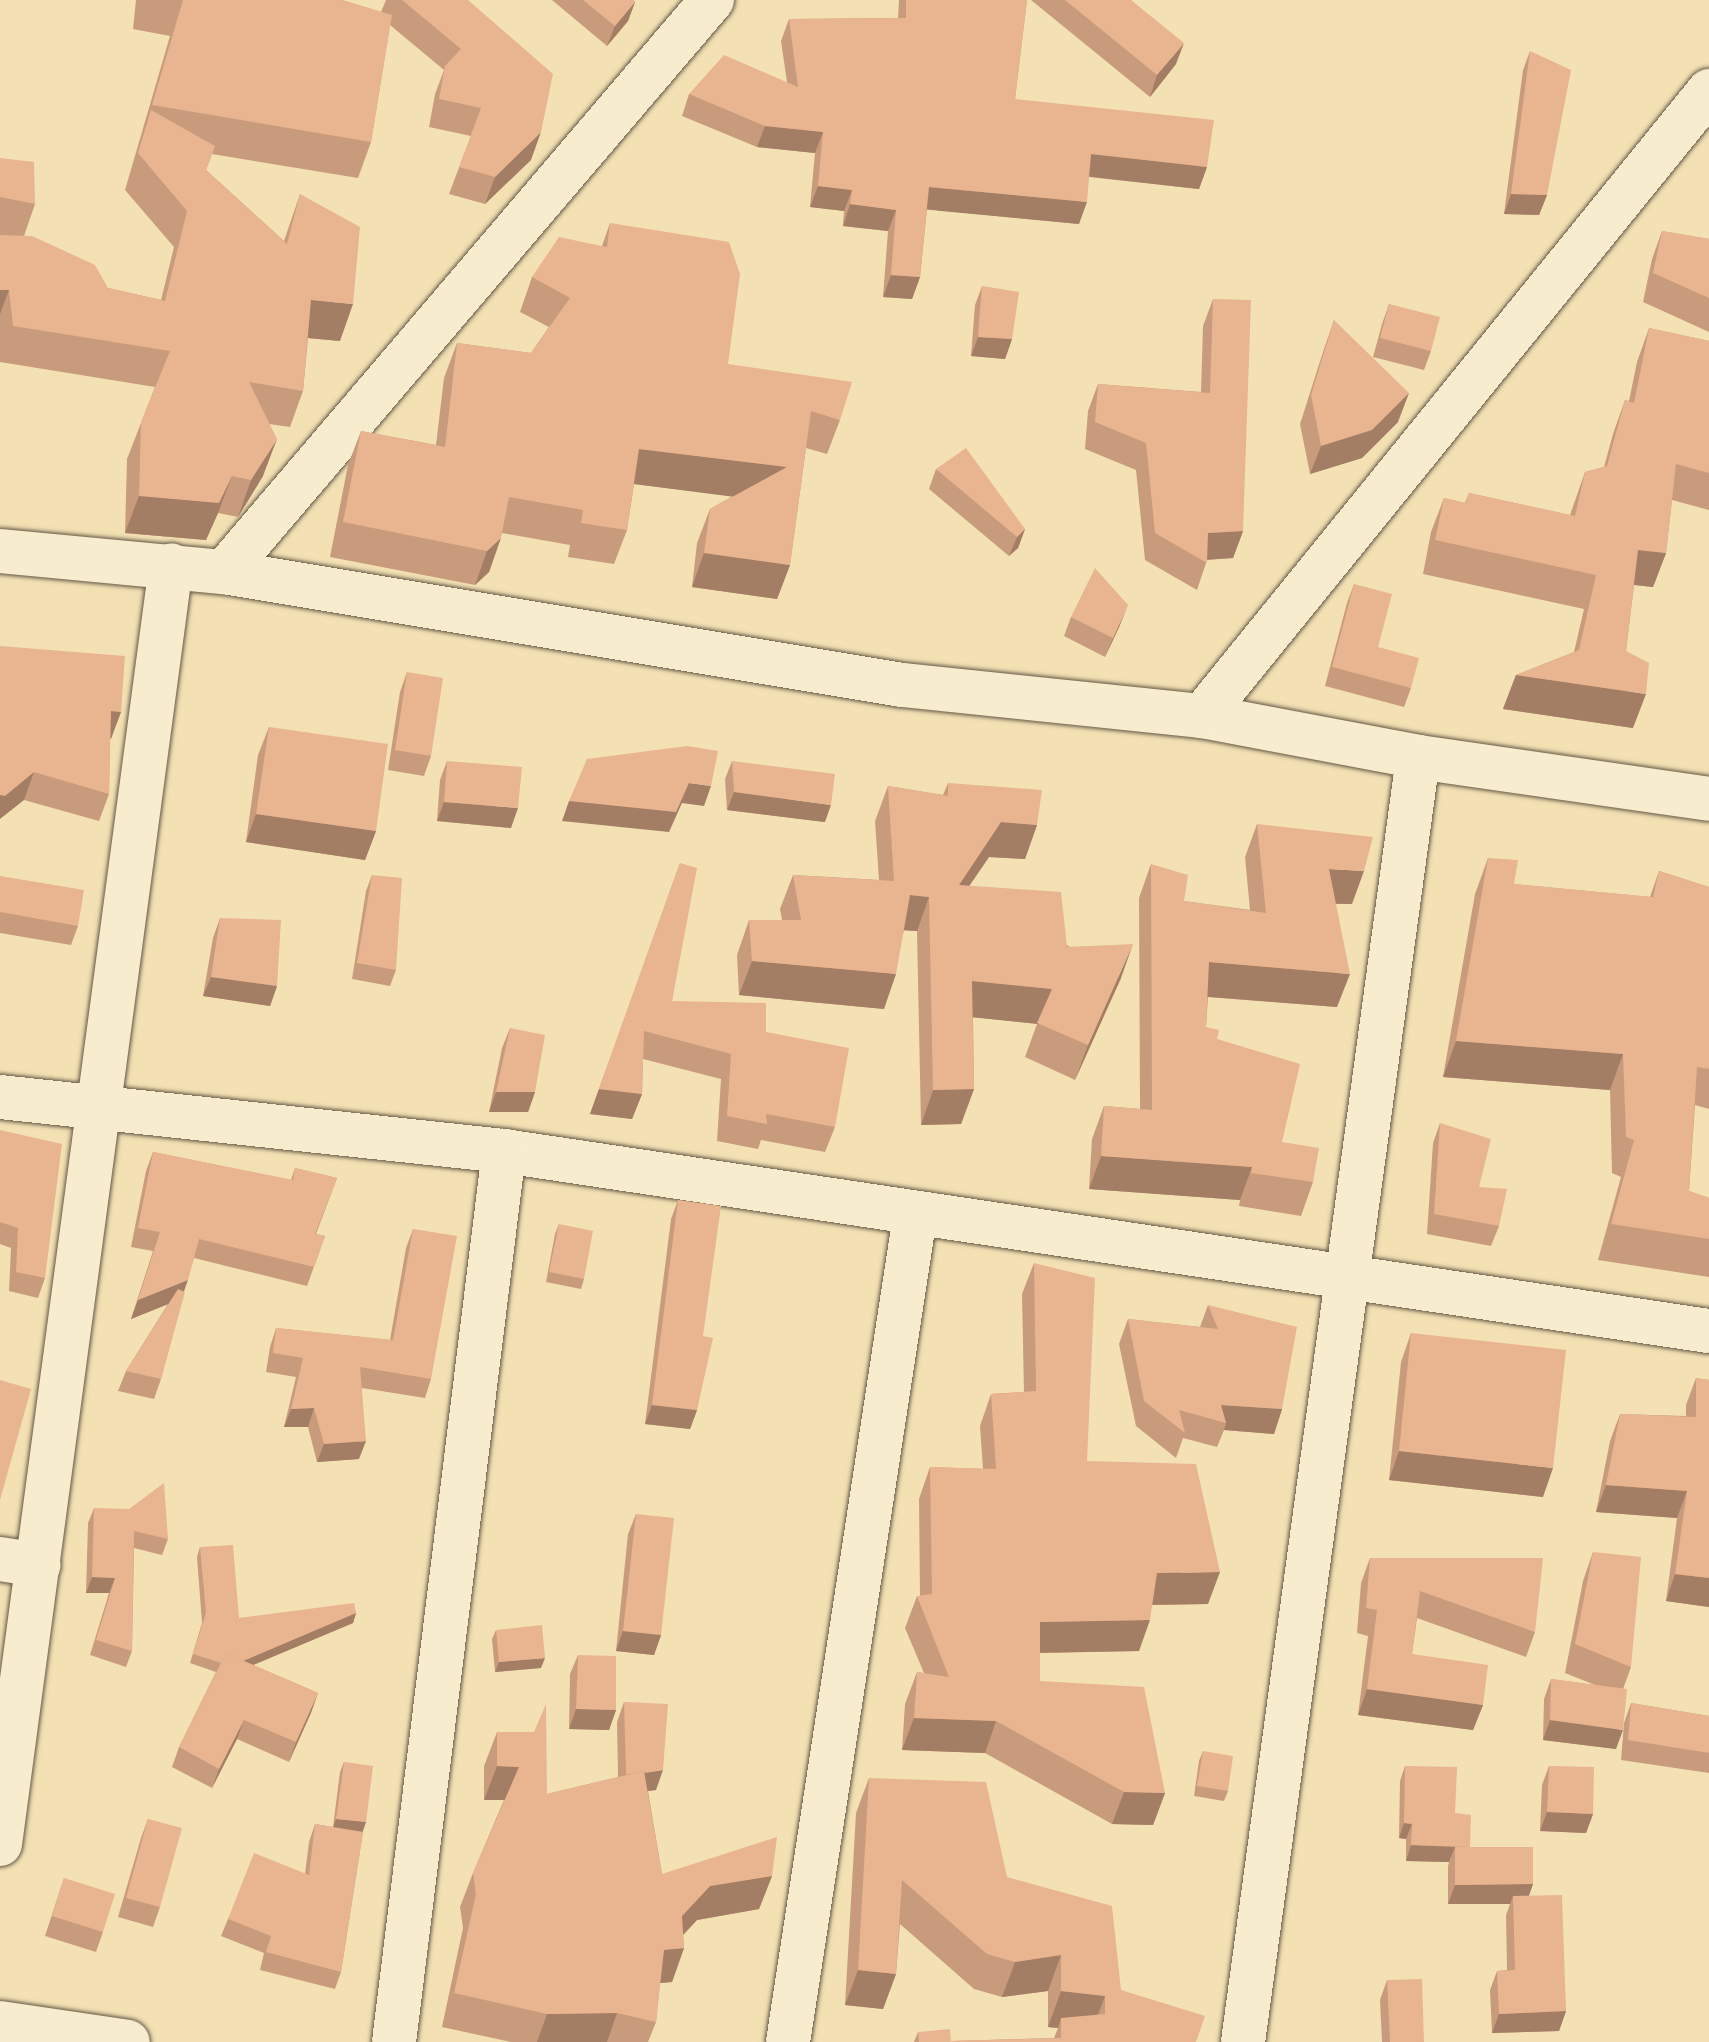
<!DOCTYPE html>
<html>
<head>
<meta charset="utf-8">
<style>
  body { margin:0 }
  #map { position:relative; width:1709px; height:2042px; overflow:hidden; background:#f3e1b4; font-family:"IM FELL DW Pica",serif }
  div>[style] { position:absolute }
  .roads { filter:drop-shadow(0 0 2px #645745) drop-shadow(0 0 2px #645745) }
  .minor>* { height:44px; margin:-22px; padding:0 22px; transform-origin:22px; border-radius:22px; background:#f7ecce }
  .wall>* { inset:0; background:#c89b7c }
  .shaded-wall>* { inset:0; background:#a37e65 }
  .building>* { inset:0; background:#e9b490 }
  span { translate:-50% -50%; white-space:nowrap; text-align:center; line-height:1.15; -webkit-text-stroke:6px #f7ecce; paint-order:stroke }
</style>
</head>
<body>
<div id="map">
  <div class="roads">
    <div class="minor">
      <div style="left:0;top:551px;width:225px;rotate:5.4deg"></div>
      <div style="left:224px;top:572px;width:687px;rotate:9.46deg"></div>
      <div style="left:902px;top:685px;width:302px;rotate:5.9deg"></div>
      <div style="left:1202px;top:716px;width:220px;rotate:10.7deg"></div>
      <div style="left:1418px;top:757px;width:294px;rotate:8.2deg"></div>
      <div style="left:224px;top:572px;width:752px;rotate:-49.53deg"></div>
      <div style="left:1202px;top:716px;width:805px;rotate:-50.95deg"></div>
      <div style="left:0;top:1097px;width:507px;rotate:6.12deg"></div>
      <div style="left:504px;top:1151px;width:1218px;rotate:8.5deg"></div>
      <div style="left:0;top:1559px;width:39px;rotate:9deg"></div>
      <div style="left:0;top:1844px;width:1290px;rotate:-82.38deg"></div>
      <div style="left:0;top:2023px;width:129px;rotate:8.4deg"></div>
      <div style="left:394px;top:2042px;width:898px;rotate:-82.96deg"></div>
      <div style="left:788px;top:2042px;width:836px;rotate:-81.26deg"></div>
      <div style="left:1243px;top:2042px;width:1297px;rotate:-82.24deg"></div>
    </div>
  </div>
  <div class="wall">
    <div style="clip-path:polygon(136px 0,342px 0,381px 12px,386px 0,468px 0,531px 160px,485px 204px,449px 194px,471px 136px,429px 127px,435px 94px,444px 70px,390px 25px,371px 142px,358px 178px,212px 154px,206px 170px,284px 241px,300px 194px,340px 341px,308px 338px,303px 391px,290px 427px,269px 424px,263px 476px,238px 517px,218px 513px,206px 540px,125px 533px,127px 459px,155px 387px,0 362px,0 158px,35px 204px,24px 236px,108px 288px,161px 300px,174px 247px,125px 190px,170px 36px,133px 29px)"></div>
    <div style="clip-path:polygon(552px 0,633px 0,635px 2px,628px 21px,607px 46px)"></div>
    <div style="clip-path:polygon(899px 0,1027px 0,1015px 99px,1207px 167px,1199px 189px,1089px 177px,1079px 224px,927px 209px,920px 277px,912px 299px,883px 297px,888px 231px,843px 226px,844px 211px,810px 207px,815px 153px,757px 147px,682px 116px,689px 94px,787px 82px,781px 41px,789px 19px,898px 18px)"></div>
    <div style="clip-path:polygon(1031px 0,1131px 0,1176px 64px,1150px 97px)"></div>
    <div style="clip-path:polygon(1530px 51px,1547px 195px,1539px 215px,1504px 214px,1523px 70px)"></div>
    <div style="clip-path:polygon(610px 223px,728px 364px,840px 420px,827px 454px,806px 448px,790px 565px,777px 599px,692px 587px,697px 543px,710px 509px,733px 496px,634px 484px,627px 530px,614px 564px,568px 557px,570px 545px,502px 533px,489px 572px,475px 585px,330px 557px,348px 465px,361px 431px,436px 445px,444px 378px,457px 343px,531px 353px,549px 327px,520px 312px,532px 277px,602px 246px)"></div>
    <div style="clip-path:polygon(1662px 231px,1709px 239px,1709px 332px,1643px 302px,1652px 259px)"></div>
    <div style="clip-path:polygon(982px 286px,1012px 339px,1005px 359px,971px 356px,975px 305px)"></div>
    <div style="clip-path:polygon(1213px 299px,1243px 531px,1233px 558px,1207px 560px,1197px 590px,1145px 560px,1136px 470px,1085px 449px,1088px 411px,1098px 384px,1201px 392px,1203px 326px)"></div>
    <div style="clip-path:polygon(1389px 304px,1431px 351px,1424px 370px,1373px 357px,1382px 324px)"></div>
    <div style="clip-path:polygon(1334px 320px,1398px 422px,1362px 458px,1310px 474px,1300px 424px,1324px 349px)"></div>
    <div style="clip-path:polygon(1649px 328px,1709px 341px,1709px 510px,1672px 500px,1666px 553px,1653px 587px,1634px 585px,1626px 651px,1633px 728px,1503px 709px,1516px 675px,1574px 652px,1584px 609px,1423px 574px,1431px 532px,1444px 498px,1465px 503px,1469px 493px,1570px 515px,1585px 472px,1604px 467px,1613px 434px,1625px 400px,1629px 401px,1637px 362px)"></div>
    <div style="clip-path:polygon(936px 469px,1025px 529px,1018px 548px,1009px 556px,929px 489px)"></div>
    <div style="clip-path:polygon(1354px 584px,1378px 647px,1411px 688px,1404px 707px,1325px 686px,1347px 603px)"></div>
    <div style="clip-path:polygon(1071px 617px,1120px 625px,1105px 657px,1064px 636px)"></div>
    <div style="clip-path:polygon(0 646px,121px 712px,110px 739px,109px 794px,99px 821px,24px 800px)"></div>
    <div style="clip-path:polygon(407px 672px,431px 756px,424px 776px,388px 770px,400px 692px)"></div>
    <div style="clip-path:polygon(269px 727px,376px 831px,365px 860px,246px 842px,258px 755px)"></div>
    <div style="clip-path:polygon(447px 761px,511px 828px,437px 821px,440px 780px)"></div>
    <div style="clip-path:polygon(732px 761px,825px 822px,727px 810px,725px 779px)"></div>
    <div style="clip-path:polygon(948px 783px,1037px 825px,1025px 859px,989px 857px,969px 886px,1121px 978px,1075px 1080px,1025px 1057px,1037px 1024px,973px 1017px,974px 1089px,961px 1124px,921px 1125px,917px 931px,904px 930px,884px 1009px,739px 995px,737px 955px,749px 920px,782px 920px,780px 909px,793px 875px,879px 880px,875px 821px,888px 786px,943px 795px)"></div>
    <div style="clip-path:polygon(1257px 824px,1352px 904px,1336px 904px,1337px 1007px,1208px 997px,1206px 1027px,1217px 1039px,1282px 1142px,1313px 1182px,1301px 1216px,1239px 1206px,1240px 1200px,1089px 1189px,1092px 1139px,1104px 1106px,1140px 1109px,1139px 898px,1151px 864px,1184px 901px,1250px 910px,1245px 857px)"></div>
    <div style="clip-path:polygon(1488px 858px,1514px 884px,1650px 897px,1659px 871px,1709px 887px,1709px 1109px,1695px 1105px,1689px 1191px,1709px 1198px,1709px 1277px,1598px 1260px,1621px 1177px,1612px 1173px,1610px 1090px,1443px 1077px,1475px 894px)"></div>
    <div style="clip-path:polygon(680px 863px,672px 1001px,766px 1032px,835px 1127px,825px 1152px,761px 1140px,758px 1149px,717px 1141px,721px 1079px,643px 1059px,642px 1094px,632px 1119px,590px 1114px)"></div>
    <div style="clip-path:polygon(372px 875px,396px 970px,390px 986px,352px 979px,366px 891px)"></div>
    <div style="clip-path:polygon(0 876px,78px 926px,71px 945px,0 933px)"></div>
    <div style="clip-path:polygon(220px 918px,277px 986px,270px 1006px,203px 996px,213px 938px)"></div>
    <div style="clip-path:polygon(510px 1028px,535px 1092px,528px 1112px,489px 1112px,502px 1048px)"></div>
    <div style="clip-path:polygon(1440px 1123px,1479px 1187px,1499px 1226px,1491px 1246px,1427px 1234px,1433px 1143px)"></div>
    <div style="clip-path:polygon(0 1130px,45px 1278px,38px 1298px,9px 1291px,11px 1248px,0 1244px)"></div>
    <div style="clip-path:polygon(153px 1152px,291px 1180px,295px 1168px,337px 1178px,316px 1234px,325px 1236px,307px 1286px,194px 1258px,184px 1291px,161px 1379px,154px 1399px,118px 1391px,126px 1371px,168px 1304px,131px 1319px,153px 1251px,131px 1247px,146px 1171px)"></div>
    <div style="clip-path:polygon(678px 1200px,703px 1336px,697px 1410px,690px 1429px,645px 1424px,671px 1219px)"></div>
    <div style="clip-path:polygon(559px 1224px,584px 1279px,581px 1289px,546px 1282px,555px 1234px)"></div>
    <div style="clip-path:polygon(413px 1229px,431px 1379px,425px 1398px,362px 1388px,359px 1459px,317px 1462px,308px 1427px,284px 1427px,296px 1377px,266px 1372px,270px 1347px,276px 1328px,390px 1340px,406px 1248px)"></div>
    <div style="clip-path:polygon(1034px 1263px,1087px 1461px,1208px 1604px,1152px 1605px,1139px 1651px,1040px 1653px,1040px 1681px,1165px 1793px,1153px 1825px,1112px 1824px,985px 1753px,902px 1750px,905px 1704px,917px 1672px,924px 1673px,905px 1628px,917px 1596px,920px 1596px,919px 1499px,930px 1467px,983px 1469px,980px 1426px,991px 1394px,1024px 1392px,1022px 1294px)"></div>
    <div style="clip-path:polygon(1208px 1305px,1282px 1409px,1274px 1434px,1224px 1430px,1217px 1447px,1183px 1438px,1176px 1458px,1136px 1426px,1119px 1344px,1128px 1319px,1200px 1327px)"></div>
    <div style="clip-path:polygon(1411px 1333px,1543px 1497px,1389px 1480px,1401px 1362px)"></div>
    <div style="clip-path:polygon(1696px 1378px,1709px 1380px,1709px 1607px,1666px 1601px,1677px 1518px,1596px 1512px,1610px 1441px,1620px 1414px,1686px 1416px,1686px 1405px)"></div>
    <div style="clip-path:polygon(94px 1508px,168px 1539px,162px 1555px,134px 1548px,132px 1651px,126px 1667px,90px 1655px,109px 1593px,86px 1593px,88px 1523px)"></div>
    <div style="clip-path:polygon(636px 1514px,661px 1635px,654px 1655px,616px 1651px,628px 1534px)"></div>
    <div style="clip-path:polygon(200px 1547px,239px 1618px,356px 1613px,353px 1623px,253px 1665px,318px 1693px,289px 1762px,237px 1739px,212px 1788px,172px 1767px,179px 1747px,216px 1672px,190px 1663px,202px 1623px,197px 1557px)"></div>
    <div style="clip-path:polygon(1593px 1552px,1631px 1667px,1623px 1689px,1616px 1749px,1543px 1740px,1544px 1699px,1551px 1679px,1595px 1685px,1565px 1673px,1583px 1581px)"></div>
    <div style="clip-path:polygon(1370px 1558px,1535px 1632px,1526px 1657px,1417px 1618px,1412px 1654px,1483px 1705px,1473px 1730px,1358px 1715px,1368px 1636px,1357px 1633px,1361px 1583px)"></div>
    <div style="clip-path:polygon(496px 1630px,541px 1668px,495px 1672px,492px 1639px)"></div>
    <div style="clip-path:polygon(578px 1655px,616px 1710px,609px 1730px,569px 1729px,570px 1674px)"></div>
    <div style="clip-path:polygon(624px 1702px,656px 1790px,648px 1791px,662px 1874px,772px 1876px,759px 1909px,697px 1920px,683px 1935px,684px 1948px,672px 1982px,660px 1983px,656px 2022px,648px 2042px,511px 2042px,442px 2027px,463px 1928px,460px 1907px,473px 1873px,504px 1800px,484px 1800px,484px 1766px,497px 1732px,547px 1794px,618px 1777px,617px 1722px)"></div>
    <div style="clip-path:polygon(1631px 1703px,1709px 1716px,1709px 1773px,1621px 1760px,1624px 1723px)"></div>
    <div style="clip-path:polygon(1203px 1751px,1228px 1791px,1224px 1801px,1194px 1796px,1199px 1761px)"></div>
    <div style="clip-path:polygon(344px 1762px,366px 1822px,363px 1832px,341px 1972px,335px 1989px,260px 1970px,264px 1953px,221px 1936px,228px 1919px,305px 1874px,309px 1842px,315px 1824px,333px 1827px,340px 1772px)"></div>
    <div style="clip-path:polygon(1405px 1766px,1455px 1813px,1470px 1847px,1533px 1884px,1529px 1895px,1566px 2011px,1559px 2031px,1492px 2033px,1490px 1990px,1497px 1971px,1507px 1970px,1506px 1915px,1510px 1904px,1448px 1904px,1448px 1866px,1449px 1862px,1406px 1861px,1406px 1839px,1399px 1838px,1400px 1781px)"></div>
    <div style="clip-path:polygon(1549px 1766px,1593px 1814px,1586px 1833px,1540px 1831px,1542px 1785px)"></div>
    <div style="clip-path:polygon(869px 1778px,1007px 1877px,1121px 1990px,1196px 2042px,914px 2042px,918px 2032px,951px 2041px,1054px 2038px,1058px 2028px,1048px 2027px,1048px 1991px,1002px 1997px,974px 1989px,900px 1924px,896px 1974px,883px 2009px,845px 2005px,856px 1813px)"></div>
    <div style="clip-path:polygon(148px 1819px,160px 1907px,153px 1927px,118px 1917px,141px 1838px)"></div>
    <div style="clip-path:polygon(64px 1878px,103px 1932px,96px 1952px,45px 1936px)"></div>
    <div style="clip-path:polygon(1387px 1980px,1424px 2042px,1382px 2042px,1380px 2000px)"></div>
  </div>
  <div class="shaded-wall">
    <div style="clip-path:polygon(635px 2px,628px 21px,607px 46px,615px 26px)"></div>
    <div style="clip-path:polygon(1184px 43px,1176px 64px,1150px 97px,1157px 75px)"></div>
    <div style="clip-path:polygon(765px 126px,823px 132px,815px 153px,757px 147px)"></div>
    <div style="clip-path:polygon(541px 132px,531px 160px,485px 204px,495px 177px)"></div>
    <div style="clip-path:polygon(1091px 154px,1207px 167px,1199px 189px,1084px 176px)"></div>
    <div style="clip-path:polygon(818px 186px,852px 190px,844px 211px,810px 207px)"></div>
    <div style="clip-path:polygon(929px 187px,1087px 202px,1079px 224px,921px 209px)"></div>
    <div style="clip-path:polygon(1511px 194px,1547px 195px,1539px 215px,1504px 214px)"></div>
    <div style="clip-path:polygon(850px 204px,896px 210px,888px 231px,843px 226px)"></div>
    <div style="clip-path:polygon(891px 275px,920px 277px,912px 299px,883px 297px)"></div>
    <div style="clip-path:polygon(0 290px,9px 290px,0 314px)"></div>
    <div style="clip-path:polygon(311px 300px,353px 304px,340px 341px,297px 337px)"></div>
    <div style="clip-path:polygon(978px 337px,1012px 339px,1005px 359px,971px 356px)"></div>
    <div style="clip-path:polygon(1409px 393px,1398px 422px,1362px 458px,1310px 474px,1321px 446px)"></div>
    <div style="clip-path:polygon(277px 439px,263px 476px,238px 517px,251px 480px)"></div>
    <div style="clip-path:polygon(639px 449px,787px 467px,774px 502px,626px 483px)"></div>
    <div style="clip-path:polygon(232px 476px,218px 513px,206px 540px,125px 533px,139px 496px)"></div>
    <div style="clip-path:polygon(1025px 529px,1018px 548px,1009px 556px,1017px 537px)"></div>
    <div style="clip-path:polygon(1243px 531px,1233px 558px,1202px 560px,1208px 533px)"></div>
    <div style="clip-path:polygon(501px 538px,489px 572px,475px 585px,487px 551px)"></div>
    <div style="clip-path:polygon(1638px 550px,1666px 553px,1653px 587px,1626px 584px)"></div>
    <div style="clip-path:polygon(704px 553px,790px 565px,777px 599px,692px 587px)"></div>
    <div style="clip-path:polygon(1128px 605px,1120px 625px,1105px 657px,1113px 638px)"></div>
    <div style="clip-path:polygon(1516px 675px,1646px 694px,1633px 728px,1503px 709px)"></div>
    <div style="clip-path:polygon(111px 711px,121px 712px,111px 739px,101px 738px)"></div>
    <div style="clip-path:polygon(34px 772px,24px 800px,0 819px,0 795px)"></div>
    <div style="clip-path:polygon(689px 783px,711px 786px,704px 806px,682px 803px,669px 832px,562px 821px,569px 801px)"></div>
    <div style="clip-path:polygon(734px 792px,831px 805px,825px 822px,727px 810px)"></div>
    <div style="clip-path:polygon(444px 802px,518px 808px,511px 828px,437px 821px)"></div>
    <div style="clip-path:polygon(256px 814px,376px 831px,365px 860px,246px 842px)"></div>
    <div style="clip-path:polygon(1001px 822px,1037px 825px,1025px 859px,989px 857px,946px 920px,959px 885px)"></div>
    <div style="clip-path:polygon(1329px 869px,1364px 871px,1352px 904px,1317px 903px)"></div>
    <div style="clip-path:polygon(910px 895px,929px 897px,917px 931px,898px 930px)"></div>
    <div style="clip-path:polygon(1133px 944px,1121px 978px,1075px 1080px,1088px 1045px)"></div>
    <div style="clip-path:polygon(752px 961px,896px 974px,884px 1009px,739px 995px)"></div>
    <div style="clip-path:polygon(1209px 962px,1350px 974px,1337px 1007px,1197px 996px)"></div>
    <div style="clip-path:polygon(211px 977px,277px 986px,270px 1006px,203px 996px)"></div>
    <div style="clip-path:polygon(972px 981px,1052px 989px,1039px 1024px,960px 1016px)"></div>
    <div style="clip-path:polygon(1456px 1041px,1623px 1054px,1610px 1090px,1443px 1077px)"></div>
    <div style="clip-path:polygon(599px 1089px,642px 1094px,632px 1119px,590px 1114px)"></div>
    <div style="clip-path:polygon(974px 1089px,961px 1124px,921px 1125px,933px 1090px)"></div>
    <div style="clip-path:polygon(496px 1092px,535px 1092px,528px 1112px,489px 1112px)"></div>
    <div style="clip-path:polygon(1101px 1156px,1252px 1167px,1240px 1200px,1089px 1189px)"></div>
    <div style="clip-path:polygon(188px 1280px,181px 1299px,131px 1319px,138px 1300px)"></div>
    <div style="clip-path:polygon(652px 1405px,697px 1410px,690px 1429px,645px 1424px)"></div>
    <div style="clip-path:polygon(1221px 1405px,1282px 1409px,1274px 1434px,1224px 1430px,1226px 1423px)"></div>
    <div style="clip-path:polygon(314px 1408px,308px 1427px,284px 1427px,291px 1409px)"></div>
    <div style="clip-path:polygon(366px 1441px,359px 1459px,317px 1462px,324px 1444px)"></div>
    <div style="clip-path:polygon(1399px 1451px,1553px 1468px,1543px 1497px,1389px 1480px)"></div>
    <div style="clip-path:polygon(1606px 1485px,1687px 1491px,1677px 1518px,1596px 1512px)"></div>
    <div style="clip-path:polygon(1220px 1572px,1208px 1604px,1146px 1605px,1157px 1573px)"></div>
    <div style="clip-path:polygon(1675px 1574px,1709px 1578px,1709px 1607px,1666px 1601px)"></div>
    <div style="clip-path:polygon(92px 1577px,115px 1578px,109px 1593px,86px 1593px)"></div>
    <div style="clip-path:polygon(356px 1613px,353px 1623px,227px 1676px,231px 1666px)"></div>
    <div style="clip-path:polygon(1150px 1620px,1139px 1651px,1028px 1653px,1040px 1622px)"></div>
    <div style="clip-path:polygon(623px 1631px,661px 1635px,654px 1655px,616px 1651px)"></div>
    <div style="clip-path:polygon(545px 1658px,541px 1668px,495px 1672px,499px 1662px)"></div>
    <div style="clip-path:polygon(1367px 1689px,1483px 1705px,1473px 1730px,1358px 1715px)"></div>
    <div style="clip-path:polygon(318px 1693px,311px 1713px,289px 1762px,296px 1742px)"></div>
    <div style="clip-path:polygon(576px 1709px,616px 1710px,609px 1730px,569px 1729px)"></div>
    <div style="clip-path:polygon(914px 1718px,996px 1721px,985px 1753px,902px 1750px)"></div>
    <div style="clip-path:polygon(244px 1720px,237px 1739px,212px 1788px,219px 1769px)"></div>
    <div style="clip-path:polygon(1550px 1720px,1623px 1730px,1616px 1749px,1543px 1740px)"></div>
    <div style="clip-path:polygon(497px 1766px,519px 1767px,507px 1800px,484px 1800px)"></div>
    <div style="clip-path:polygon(663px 1770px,656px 1790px,619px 1795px,626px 1775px)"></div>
    <div style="clip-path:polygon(1124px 1792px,1165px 1793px,1153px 1825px,1112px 1824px)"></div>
    <div style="clip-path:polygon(1547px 1812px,1593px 1814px,1586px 1833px,1540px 1831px)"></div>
    <div style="clip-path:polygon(336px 1819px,366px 1822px,362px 1832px,333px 1828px)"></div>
    <div style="clip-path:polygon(1404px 1823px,1412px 1824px,1406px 1839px,1399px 1838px)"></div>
    <div style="clip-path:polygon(1411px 1845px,1455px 1847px,1449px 1862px,1406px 1861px)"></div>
    <div style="clip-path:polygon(772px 1876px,759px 1909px,697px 1920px,670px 1949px,684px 1948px,672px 1982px,651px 1984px,664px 1950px,682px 1916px,710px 1886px)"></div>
    <div style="clip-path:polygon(1533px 1884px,1526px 1904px,1513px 1896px,1510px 1904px,1448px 1904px,1455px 1885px)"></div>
    <div style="clip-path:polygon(1061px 1955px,1048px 1991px,1002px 1997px,1015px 1962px)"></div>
    <div style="clip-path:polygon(858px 1970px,896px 1974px,883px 2009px,845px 2005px)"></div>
    <div style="clip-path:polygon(1061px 1991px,1105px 1996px,1092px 2031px,1061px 2018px,1058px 2028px,1048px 2027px)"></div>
    <div style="clip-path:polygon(1566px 2011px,1559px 2031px,1492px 2033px,1499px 2014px)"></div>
    <div style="clip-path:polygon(617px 2013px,607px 2042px,537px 2042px,547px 2014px)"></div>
  </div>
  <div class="building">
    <div style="clip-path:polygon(182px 0,342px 0,392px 15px,371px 142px,152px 105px,183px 0)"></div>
    <div style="clip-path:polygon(402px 0,468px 0,553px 74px,541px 132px,495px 177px,459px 167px,481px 108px,439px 99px,445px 66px,461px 49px)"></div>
    <div style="clip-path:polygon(583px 0,633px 0,635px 2px,615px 26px)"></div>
    <div style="clip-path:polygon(906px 0,1027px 0,1015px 99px,1214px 120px,1207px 167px,1091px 154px,1087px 202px,929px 187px,920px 277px,891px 275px,896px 210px,850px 204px,852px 190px,818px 186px,823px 132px,765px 126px,689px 94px,724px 55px,798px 87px,789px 19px,906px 18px)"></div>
    <div style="clip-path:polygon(1065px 0,1131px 0,1184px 43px,1157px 75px)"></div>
    <div style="clip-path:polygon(1530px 51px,1571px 70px,1547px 195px,1511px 194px)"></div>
    <div style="clip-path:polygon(151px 110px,215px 146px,206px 170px,287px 244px,300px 194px,360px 227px,353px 304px,311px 300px,303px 391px,249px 382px,277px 439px,251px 480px,232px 476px,219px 503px,139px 496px,141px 422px,170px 351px,13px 326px,9px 290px,0 290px,0 235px,32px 236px,95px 265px,108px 288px,165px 301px,187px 211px,138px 153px)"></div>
    <div style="clip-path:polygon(0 158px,34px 162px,35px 204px,0 197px)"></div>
    <div style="clip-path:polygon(610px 223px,729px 242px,740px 274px,728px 364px,852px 382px,840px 420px,811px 411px,790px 565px,704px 553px,710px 509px,787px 467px,639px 449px,627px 530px,581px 523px,583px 510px,509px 497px,501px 538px,487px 551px,343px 522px,361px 431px,445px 447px,457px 343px,531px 353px,570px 298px,532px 277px,559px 237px,607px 247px)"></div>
    <div style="clip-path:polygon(1662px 231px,1709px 239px,1709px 298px,1653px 273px)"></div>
    <div style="clip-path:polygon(982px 286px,1019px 292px,1012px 339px,978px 337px)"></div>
    <div style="clip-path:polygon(1213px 299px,1251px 300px,1243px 531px,1208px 533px,1207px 563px,1155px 533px,1146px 443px,1095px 422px,1098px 384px,1210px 393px)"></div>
    <div style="clip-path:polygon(1389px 304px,1440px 317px,1431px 351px,1380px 338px)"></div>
    <div style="clip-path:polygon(1334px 320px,1409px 393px,1372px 430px,1321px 446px,1311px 395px)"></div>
    <div style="clip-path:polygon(1649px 328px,1709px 341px,1709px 473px,1676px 464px,1666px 553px,1638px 550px,1626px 651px,1649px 663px,1646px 694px,1516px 675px,1579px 650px,1596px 575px,1435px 540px,1444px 498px,1466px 503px,1469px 493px,1575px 516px,1585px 472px,1607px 466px,1625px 400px,1634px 403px)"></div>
    <div style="clip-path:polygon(966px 448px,1025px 529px,1017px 537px,936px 469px)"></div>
    <div style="clip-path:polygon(1095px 568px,1128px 605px,1113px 638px,1071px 617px)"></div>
    <div style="clip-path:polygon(1354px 584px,1392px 594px,1378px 647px,1419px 658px,1411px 688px,1332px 667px)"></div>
    <div style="clip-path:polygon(0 646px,125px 656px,121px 712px,111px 711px,109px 794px,34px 772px,5px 796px,0 795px)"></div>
    <div style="clip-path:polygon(407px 672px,443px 678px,431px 756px,395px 750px)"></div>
    <div style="clip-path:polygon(269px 727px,388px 744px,376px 831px,256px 814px)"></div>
    <div style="clip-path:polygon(687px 746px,718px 751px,711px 786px,689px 783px,676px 812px,569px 801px,587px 759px)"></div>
    <div style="clip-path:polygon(447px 761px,522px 767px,518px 808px,444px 802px)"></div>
    <div style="clip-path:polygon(732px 761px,835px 774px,831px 805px,734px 792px)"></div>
    <div style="clip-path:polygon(948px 783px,1042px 790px,1037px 825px,1001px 822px,959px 885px,1061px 892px,1067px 947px,1133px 944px,1088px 1045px,1037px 1023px,1052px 989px,972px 981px,974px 1089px,933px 1090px,929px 897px,910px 895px,896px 974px,752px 961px,749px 920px,801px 920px,793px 875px,894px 881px,888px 786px,948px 796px)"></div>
    <div style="clip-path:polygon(1257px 824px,1373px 837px,1364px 871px,1329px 869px,1350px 974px,1209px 962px,1206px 1027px,1219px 1030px,1217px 1039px,1300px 1064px,1282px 1142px,1319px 1148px,1313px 1182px,1251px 1173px,1252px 1167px,1101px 1156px,1104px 1106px,1152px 1110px,1151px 864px,1188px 875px,1184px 901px,1266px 913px)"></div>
    <div style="clip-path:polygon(1488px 858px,1518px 860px,1514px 884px,1653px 897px,1659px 871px,1709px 887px,1709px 1069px,1697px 1067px,1689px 1191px,1709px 1198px,1709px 1239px,1611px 1224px,1634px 1140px,1626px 1137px,1623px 1054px,1456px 1041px)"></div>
    <div style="clip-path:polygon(680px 863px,697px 868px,672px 1001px,766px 1003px,766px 1032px,849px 1048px,835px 1127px,766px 1114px,767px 1124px,727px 1116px,731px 1054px,644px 1031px,642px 1094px,599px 1089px)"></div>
    <div style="clip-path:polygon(372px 875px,402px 878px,396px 970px,357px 963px)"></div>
    <div style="clip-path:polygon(0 876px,84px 890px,78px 926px,0 912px)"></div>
    <div style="clip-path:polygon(220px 918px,281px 920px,277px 986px,211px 977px)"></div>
    <div style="clip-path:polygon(510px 1028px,545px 1035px,535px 1092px,496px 1092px)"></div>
    <div style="clip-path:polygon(1440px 1123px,1491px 1139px,1479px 1187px,1507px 1189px,1499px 1226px,1434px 1214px)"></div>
    <div style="clip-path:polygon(0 1130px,62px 1144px,45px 1278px,16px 1272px,18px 1228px,0 1222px)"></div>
    <div style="clip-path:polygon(153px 1152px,293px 1180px,295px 1168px,337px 1178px,315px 1234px,325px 1236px,314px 1267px,199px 1239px,188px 1280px,138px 1300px,160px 1232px,138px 1228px)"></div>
    <div style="clip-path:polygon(678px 1200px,721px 1206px,703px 1336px,713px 1338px,697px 1410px,652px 1405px)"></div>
    <div style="clip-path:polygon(559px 1224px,593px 1231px,584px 1279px,549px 1272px)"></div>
    <div style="clip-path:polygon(413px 1229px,457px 1236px,431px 1379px,360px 1367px,366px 1441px,324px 1444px,314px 1408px,291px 1409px,303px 1358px,273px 1353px,276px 1328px,393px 1340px)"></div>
    <div style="clip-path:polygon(1034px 1263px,1095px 1278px,1087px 1461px,1196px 1464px,1220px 1572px,1157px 1573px,1150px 1620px,1040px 1622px,1040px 1681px,1144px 1687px,1165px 1793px,1124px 1792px,996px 1721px,914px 1718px,917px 1672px,949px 1677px,917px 1596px,932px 1594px,930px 1467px,996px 1469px,991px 1394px,1036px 1391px)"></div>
    <div style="clip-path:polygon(178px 1289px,185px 1292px,161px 1379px,126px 1371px)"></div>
    <div style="clip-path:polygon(1208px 1305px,1297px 1327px,1282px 1409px,1221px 1405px,1226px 1423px,1179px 1410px,1185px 1433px,1144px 1401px,1128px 1319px,1218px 1329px)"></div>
    <div style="clip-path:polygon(1411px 1333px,1566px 1350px,1553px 1468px,1399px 1451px)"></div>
    <div style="clip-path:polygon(1696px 1378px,1709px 1380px,1709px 1578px,1675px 1574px,1687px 1491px,1606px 1485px,1620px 1414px,1696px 1417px)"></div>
    <div style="clip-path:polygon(0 1380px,31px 1389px,0 1500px)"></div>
    <div style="clip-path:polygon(164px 1483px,168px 1539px,134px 1531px,132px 1651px,96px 1640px,115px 1578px,92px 1577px,94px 1508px,129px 1509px)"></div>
    <div style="clip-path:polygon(636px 1514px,674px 1518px,661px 1635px,623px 1631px)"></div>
    <div style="clip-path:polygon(233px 1545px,239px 1618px,354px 1603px,356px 1613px,243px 1661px,226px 1653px,221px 1663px,193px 1654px,206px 1613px,200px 1547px)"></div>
    <div style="clip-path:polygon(1593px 1552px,1641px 1557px,1631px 1667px,1575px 1644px)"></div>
    <div style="clip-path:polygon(1370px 1558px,1543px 1558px,1535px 1632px,1420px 1591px,1412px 1654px,1488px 1665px,1483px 1705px,1367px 1689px,1377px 1610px,1366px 1608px)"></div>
    <div style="clip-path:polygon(542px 1625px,545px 1658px,499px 1662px,496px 1630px)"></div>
    <div style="clip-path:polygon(226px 1653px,318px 1693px,296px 1742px,244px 1720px,219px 1769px,179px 1747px)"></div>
    <div style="clip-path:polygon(578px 1655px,616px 1656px,616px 1710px,576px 1709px)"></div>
    <div style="clip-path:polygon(1551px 1679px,1627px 1689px,1623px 1730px,1550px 1720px)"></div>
    <div style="clip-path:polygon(624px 1702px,668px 1704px,663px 1770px,645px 1773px,644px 1771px,626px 1775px)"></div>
    <div style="clip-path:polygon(1631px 1703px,1709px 1716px,1709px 1753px,1628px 1740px)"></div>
    <div style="clip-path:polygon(546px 1704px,547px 1794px,644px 1771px,662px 1874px,777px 1837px,772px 1876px,710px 1886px,682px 1916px,684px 1948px,664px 1950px,656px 2022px,617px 2013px,547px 2014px,454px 1993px,476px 1894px,473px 1873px,519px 1767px,497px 1766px,497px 1732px,534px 1732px)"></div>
    <div style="clip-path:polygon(1203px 1751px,1233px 1756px,1228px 1791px,1197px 1786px)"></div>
    <div style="clip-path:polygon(344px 1762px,373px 1766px,366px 1822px,336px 1819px)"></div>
    <div style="clip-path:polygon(1405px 1766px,1457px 1767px,1455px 1813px,1471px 1815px,1470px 1847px,1411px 1845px,1412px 1824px,1404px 1823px)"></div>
    <div style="clip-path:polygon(1549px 1766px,1594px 1767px,1593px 1814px,1547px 1812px)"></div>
    <div style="clip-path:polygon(869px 1778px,986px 1782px,1007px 1877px,1112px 1906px,1121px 1990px,1205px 2016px,1196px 2042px,919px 2042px,918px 2032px,950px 2029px,951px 2041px,1061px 2038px,1061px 2018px,1105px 2014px,1105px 1996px,1061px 1991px,1061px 1955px,1015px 1962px,987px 1954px,902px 1880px,896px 1974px,858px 1970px)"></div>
    <div style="clip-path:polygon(148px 1819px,182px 1828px,160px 1907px,126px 1898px)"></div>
    <div style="clip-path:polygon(315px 1824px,363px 1832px,341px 1972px,266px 1952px,271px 1936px,228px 1919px,254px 1853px,309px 1875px)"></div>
    <div style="clip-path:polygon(1455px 1847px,1533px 1847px,1533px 1884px,1455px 1885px)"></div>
    <div style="clip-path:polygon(64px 1878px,115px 1894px,103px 1932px,52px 1916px)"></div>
    <div style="clip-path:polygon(1562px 1895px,1566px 2011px,1499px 2014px,1497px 1971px,1515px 1970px,1513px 1896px)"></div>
    <div style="clip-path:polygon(1422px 1979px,1424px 2042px,1390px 2042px,1387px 1980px)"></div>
  </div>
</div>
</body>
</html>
